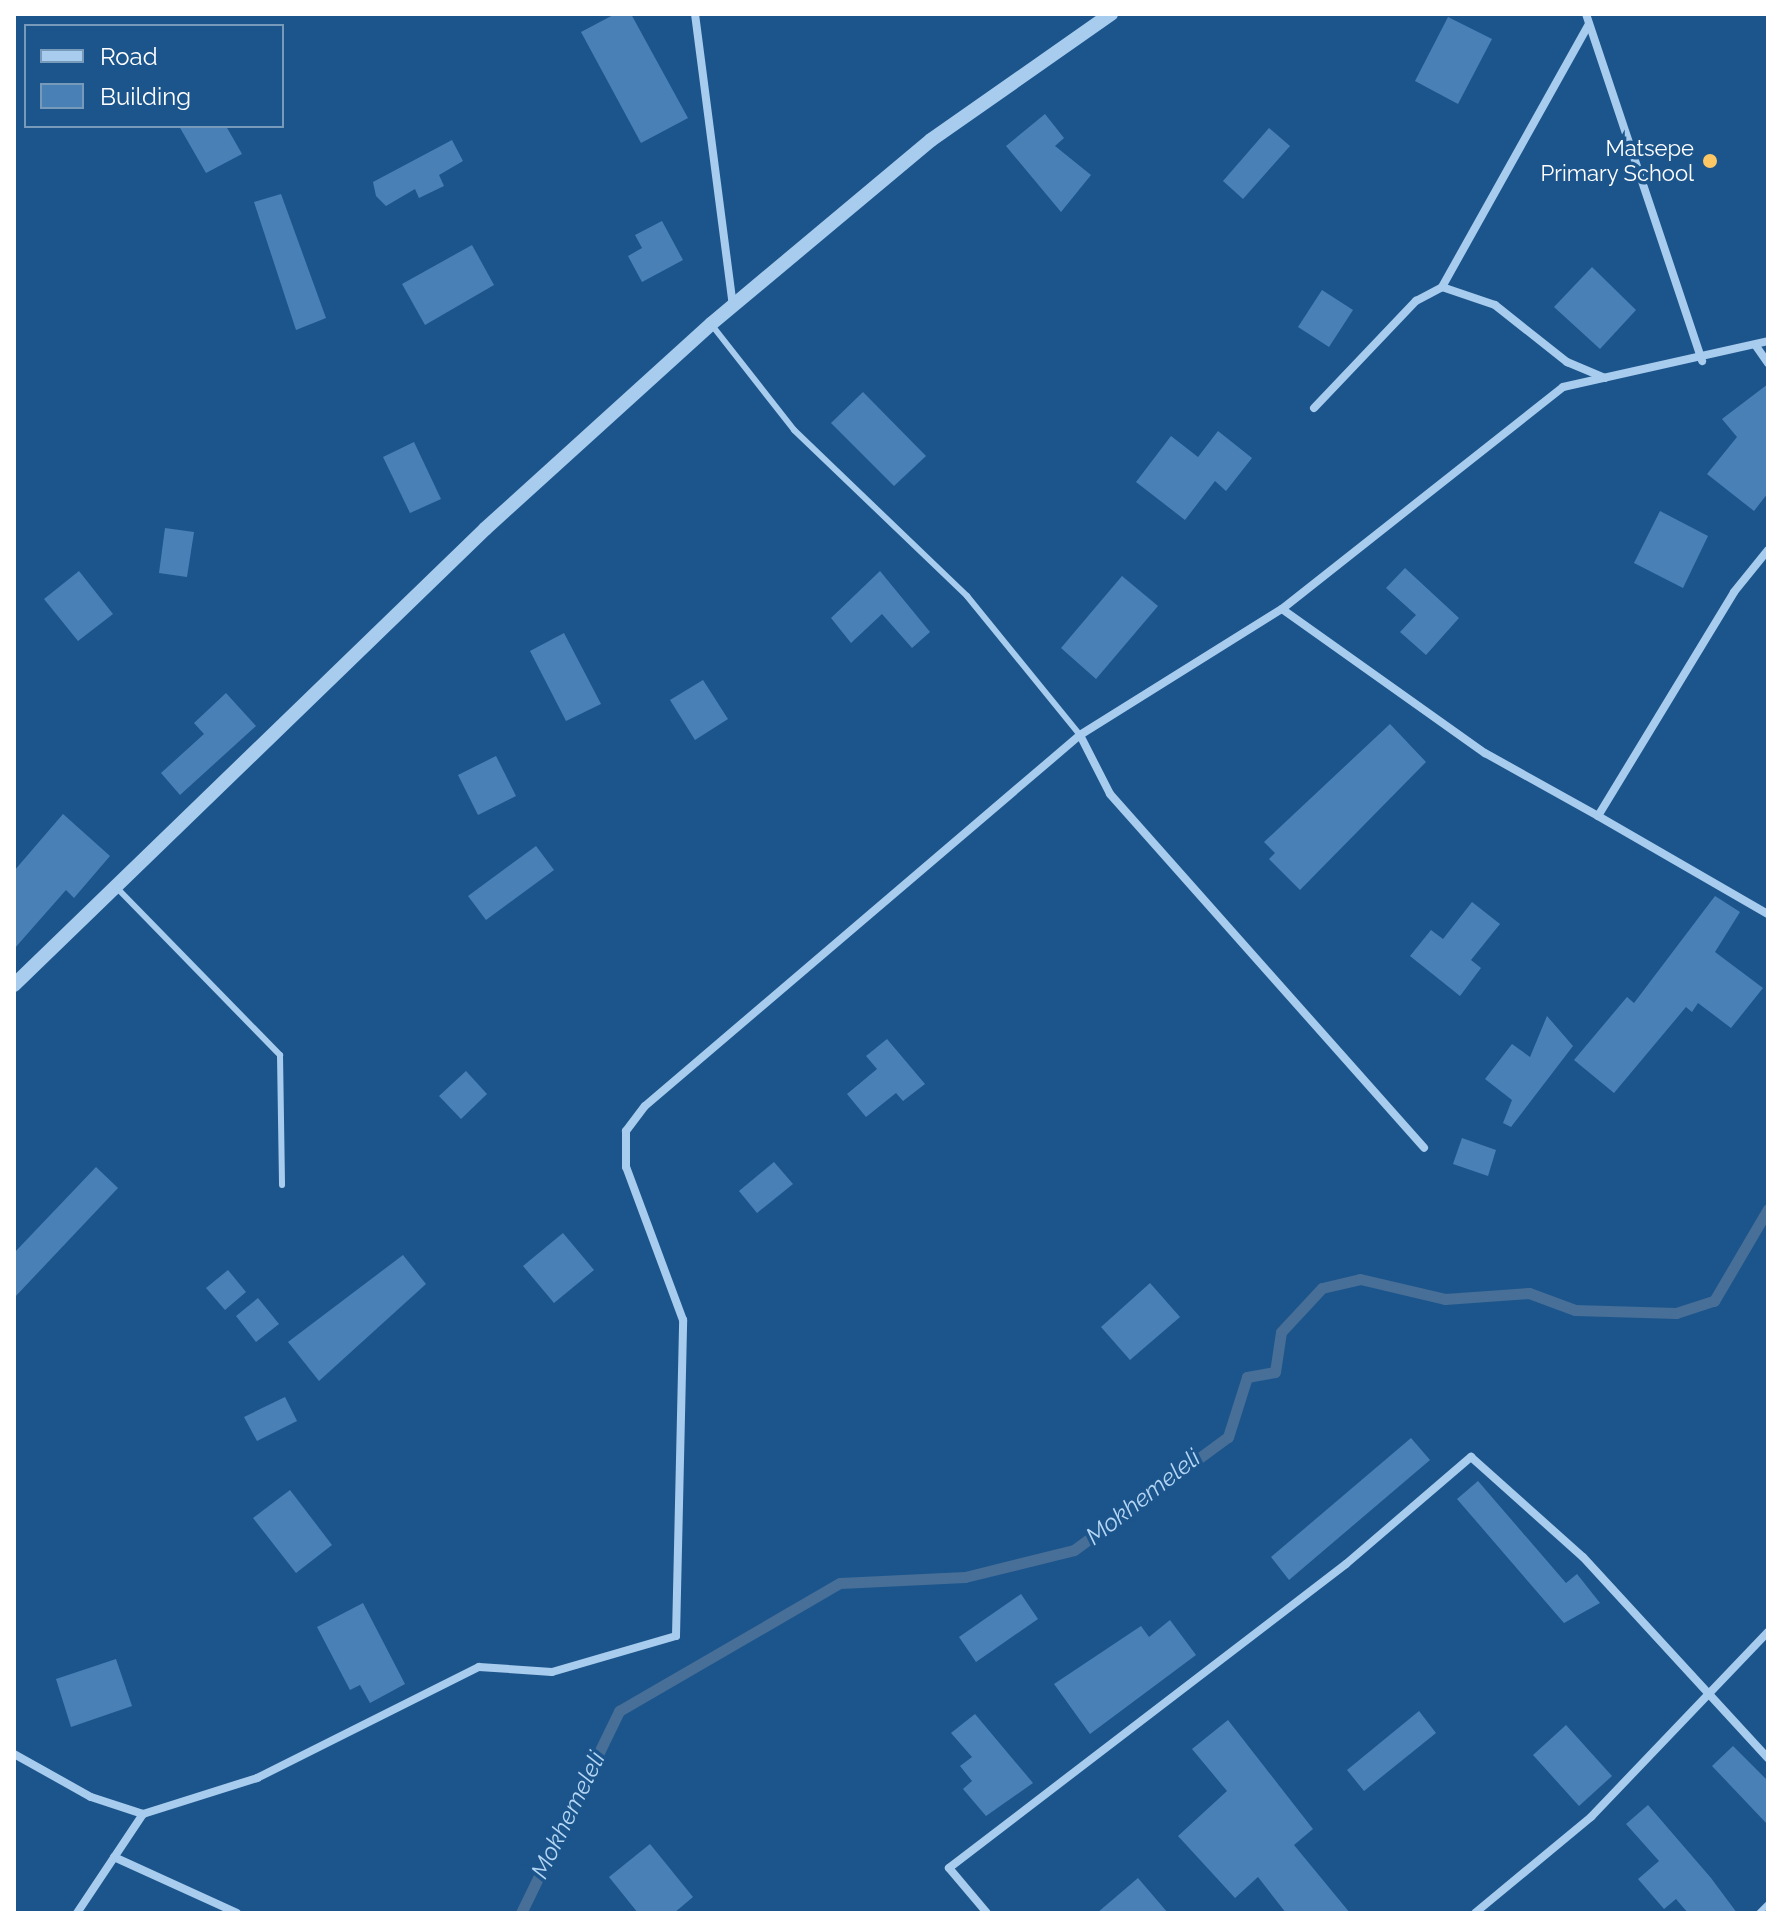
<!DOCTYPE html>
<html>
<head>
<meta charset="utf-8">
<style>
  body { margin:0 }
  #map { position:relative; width:1782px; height:1927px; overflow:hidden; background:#1c558c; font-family:Raleway,sans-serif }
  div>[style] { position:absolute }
  .stream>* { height:11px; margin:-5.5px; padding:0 5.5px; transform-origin:5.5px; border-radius:5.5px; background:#476f97 }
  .building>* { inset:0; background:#4981b6 }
  .service>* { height:6px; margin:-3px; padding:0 3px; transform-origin:3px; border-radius:3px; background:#a8cced }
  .minor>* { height:8px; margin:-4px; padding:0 4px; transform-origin:4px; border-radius:4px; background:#a8cced }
  .tertiary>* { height:14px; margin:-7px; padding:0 7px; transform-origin:7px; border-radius:7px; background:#a8cced }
  .dots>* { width:22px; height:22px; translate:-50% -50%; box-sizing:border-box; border:4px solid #1c558c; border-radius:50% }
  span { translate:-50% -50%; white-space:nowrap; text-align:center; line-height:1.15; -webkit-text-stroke:7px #1c558c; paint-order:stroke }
  .poi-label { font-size:22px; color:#fff }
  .right { translate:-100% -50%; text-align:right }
  .water-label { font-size:24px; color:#b4d6f4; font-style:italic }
  .frame { position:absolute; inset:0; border:16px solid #fff; pointer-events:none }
  .legend { position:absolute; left:24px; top:24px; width:260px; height:104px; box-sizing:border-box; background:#1c558c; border:2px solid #7799ba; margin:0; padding:10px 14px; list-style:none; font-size:24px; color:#fff }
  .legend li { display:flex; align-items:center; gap:16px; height:40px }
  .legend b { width:40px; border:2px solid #7799ba }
</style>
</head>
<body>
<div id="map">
  <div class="stream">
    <div style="left:521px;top:1913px;width:225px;rotate:-64.1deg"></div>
    <div style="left:619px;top:1711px;width:255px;rotate:-30.1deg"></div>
    <div style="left:840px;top:1583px;width:125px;rotate:-2.7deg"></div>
    <div style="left:965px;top:1577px;width:112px;rotate:-13.9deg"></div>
    <div style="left:1074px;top:1550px;width:191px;rotate:-36.3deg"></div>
    <div style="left:1228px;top:1437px;width:63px;rotate:-72.4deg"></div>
    <div style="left:1247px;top:1377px;width:28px;rotate:-10deg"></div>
    <div style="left:1275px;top:1372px;width:40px;rotate:-81.5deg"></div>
    <div style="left:1281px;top:1332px;width:60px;rotate:-47deg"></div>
    <div style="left:1322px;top:1288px;width:39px;rotate:-13deg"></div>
    <div style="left:1360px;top:1279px;width:87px;rotate:13.2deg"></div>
    <div style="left:1445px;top:1299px;width:84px;rotate:-4.1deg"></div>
    <div style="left:1529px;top:1293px;width:49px;rotate:20.3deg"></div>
    <div style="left:1575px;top:1310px;width:101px;rotate:1.7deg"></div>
    <div style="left:1676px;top:1313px;width:40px;rotate:-18deg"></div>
    <div style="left:1714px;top:1301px;width:107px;rotate:-59.6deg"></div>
  </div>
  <div class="building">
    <div style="clip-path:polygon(615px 14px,631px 14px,688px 118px,641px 143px,581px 32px)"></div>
    <div style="clip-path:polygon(1448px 17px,1492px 39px,1458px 104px,1415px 81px)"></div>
    <div style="clip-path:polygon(1045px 114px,1064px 138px,1055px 146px,1091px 175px,1061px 212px,1006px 146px)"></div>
    <div style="clip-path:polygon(179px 126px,226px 126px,242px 154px,206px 173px)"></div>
    <div style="clip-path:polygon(1269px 128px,1290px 146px,1243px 199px,1223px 181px)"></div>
    <div style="clip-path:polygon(452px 140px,463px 161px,439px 175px,444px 186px,419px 198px,415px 189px,386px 206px,376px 196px,373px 182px)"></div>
    <div style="clip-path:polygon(281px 194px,326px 318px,296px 330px,254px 202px)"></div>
    <div style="clip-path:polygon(662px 221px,683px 260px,642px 282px,628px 256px,642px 248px,635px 235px)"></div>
    <div style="clip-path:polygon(472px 245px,494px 285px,425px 325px,402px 284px)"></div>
    <div style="clip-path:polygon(1592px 267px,1636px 310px,1600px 349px,1554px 307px)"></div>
    <div style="clip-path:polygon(1322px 290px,1353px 310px,1329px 347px,1298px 327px)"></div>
    <div style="clip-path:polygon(1768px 384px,1768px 493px,1754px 511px,1707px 474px,1737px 437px,1722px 419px)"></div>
    <div style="clip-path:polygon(863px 392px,926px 456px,894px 486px,831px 423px)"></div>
    <div style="clip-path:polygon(1218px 431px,1252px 458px,1226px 491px,1215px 481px,1185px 520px,1136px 482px,1171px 436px,1198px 457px)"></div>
    <div style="clip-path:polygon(414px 442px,441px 499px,410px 513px,383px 457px)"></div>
    <div style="clip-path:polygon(1660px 511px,1708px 536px,1683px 588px,1634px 563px)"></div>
    <div style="clip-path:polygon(165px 528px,194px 532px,187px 577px,159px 573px)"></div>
    <div style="clip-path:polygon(1405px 568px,1459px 618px,1426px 655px,1400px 632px,1416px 615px,1386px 588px)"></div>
    <div style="clip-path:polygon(79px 571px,113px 614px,78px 641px,44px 599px)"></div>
    <div style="clip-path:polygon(880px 571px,930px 632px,912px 648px,882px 614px,851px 643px,831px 618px)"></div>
    <div style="clip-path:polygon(1122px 576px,1158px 606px,1096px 679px,1061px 648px)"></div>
    <div style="clip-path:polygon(564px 633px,601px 704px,566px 721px,530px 651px)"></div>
    <div style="clip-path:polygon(703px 680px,728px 719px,695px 740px,670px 700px)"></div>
    <div style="clip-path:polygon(226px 693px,256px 726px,180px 795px,161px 773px,204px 734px,194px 723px)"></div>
    <div style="clip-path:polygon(1390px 724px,1426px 762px,1300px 890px,1269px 859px,1275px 853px,1264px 842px)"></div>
    <div style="clip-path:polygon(496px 756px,516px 796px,478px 815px,458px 775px)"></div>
    <div style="clip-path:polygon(63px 814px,110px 856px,74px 898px,66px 890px,14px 949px,14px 871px)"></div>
    <div style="clip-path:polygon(536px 846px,554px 870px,486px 920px,468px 896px)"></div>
    <div style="clip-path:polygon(1715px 896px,1740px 912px,1715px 952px,1763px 988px,1731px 1028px,1698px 1003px,1692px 1012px,1686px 1007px,1614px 1093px,1574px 1060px,1627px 997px,1634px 1003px)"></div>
    <div style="clip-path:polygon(1472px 902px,1500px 924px,1471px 960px,1481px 968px,1460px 996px,1410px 956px,1431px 930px,1443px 939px)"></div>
    <div style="clip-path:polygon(1547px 1016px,1573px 1046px,1511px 1127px,1503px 1123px,1512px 1100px,1485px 1079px,1512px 1044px,1530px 1057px)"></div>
    <div style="clip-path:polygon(887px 1039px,925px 1084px,903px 1101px,896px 1093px,866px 1117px,847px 1094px,877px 1069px,866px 1056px)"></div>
    <div style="clip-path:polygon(466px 1071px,487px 1094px,461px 1119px,439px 1096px)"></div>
    <div style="clip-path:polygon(1462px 1138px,1496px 1150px,1488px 1176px,1453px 1164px)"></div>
    <div style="clip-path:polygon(774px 1162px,793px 1184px,757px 1213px,739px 1191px)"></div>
    <div style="clip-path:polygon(96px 1167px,118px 1188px,14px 1298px,14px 1253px)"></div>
    <div style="clip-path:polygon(563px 1233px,594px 1270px,554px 1303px,523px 1266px)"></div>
    <div style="clip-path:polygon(403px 1255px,426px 1284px,319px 1381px,288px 1342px)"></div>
    <div style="clip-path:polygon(228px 1270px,246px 1292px,225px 1310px,206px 1288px)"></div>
    <div style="clip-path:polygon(1150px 1283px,1180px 1317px,1130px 1360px,1101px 1327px)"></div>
    <div style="clip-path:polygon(258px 1298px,279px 1324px,256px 1342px,236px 1316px)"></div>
    <div style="clip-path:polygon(285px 1397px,297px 1421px,257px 1441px,244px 1417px)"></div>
    <div style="clip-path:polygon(1411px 1438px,1430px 1460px,1289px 1580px,1271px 1557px)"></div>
    <div style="clip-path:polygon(1478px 1481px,1566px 1583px,1577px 1574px,1600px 1603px,1564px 1623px,1457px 1499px)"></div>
    <div style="clip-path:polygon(290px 1490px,332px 1545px,296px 1573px,253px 1518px)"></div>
    <div style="clip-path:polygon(1021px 1594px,1038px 1619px,976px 1662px,959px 1637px)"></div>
    <div style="clip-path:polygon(363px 1603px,405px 1684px,370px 1703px,360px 1685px,350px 1690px,317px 1627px)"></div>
    <div style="clip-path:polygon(1170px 1620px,1196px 1655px,1090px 1734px,1054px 1684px,1141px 1626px,1149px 1637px)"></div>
    <div style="clip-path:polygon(116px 1659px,132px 1706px,71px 1727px,56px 1679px)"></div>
    <div style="clip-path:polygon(1419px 1711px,1436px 1733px,1364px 1791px,1347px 1770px)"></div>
    <div style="clip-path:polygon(975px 1714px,1033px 1783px,986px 1816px,963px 1789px,972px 1781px,960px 1766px,972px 1757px,951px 1733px)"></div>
    <div style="clip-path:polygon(1228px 1720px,1313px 1829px,1294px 1845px,1350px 1913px,1286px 1913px,1258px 1877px,1235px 1898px,1178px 1836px,1227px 1791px,1192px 1749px)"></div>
    <div style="clip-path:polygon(1566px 1725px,1612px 1776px,1579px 1806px,1533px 1755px)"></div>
    <div style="clip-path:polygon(1733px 1746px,1768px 1781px,1768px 1825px,1712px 1766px)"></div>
    <div style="clip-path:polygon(1648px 1805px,1711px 1878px,1737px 1913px,1688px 1913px,1676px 1899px,1664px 1909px,1638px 1879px,1659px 1861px,1626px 1824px)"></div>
    <div style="clip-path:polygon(650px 1844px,693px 1897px,674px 1913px,638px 1913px,609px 1877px)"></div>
    <div style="clip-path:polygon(1138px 1878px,1168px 1913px,1097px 1913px)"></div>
  </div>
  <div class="service">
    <div style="left:711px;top:324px;width:135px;rotate:51.9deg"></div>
    <div style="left:794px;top:430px;width:240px;rotate:43.8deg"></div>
    <div style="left:967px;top:596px;width:179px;rotate:50.9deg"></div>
    <div style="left:116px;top:887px;width:235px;rotate:45.7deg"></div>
    <div style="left:280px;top:1055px;width:130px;rotate:89.1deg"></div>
    <div style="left:1759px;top:1913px;width:13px;rotate:-45deg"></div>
  </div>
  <div class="minor">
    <div style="left:695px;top:14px;width:293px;rotate:82.6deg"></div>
    <div style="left:1586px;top:14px;width:366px;rotate:71.5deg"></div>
    <div style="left:1442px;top:287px;width:301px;rotate:-60.8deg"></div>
    <div style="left:1756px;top:346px;width:21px;rotate:55deg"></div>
    <div style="left:1314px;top:408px;width:148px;rotate:-46.4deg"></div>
    <div style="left:1416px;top:301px;width:30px;rotate:-28deg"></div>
    <div style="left:1442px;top:287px;width:56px;rotate:18.8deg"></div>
    <div style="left:1495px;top:305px;width:92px;rotate:38.4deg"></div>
    <div style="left:1567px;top:362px;width:41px;rotate:22.8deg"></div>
    <div style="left:1282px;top:609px;width:249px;rotate:35.4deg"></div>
    <div style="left:1485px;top:753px;width:129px;rotate:29.1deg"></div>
    <div style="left:1598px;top:816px;width:262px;rotate:-58.7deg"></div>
    <div style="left:1734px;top:592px;width:54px;rotate:-51deg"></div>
    <div style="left:1080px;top:735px;width:66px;rotate:63deg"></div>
    <div style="left:1110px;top:794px;width:473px;rotate:48.4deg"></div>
    <div style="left:1598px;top:816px;width:196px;rotate:30deg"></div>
    <div style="left:14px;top:1754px;width:88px;rotate:29.2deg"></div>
    <div style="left:91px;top:1797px;width:55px;rotate:18.1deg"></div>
    <div style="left:114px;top:1857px;width:135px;rotate:24.5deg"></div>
    <div style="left:77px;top:1913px;width:119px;rotate:-56.3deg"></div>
    <div style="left:143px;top:1814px;width:120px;rotate:-17.5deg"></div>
    <div style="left:257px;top:1778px;width:248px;rotate:-26.6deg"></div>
    <div style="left:479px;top:1667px;width:73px;rotate:3.9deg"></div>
    <div style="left:552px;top:1672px;width:129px;rotate:-16.2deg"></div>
    <div style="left:676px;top:1636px;width:316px;rotate:-88.7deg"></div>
    <div style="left:683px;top:1320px;width:163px;rotate:-110.4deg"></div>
    <div style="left:626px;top:1167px;width:36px;rotate:-90deg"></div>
    <div style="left:626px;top:1131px;width:31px;rotate:-53deg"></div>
    <div style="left:645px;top:1106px;width:572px;rotate:-40.46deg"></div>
    <div style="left:1080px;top:735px;width:238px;rotate:-32deg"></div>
    <div style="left:1282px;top:609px;width:358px;rotate:-38.3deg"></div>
    <div style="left:1563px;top:387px;width:210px;rotate:-12.6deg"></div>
    <div style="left:987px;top:1913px;width:59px;rotate:-130.2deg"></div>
    <div style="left:949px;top:1868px;width:500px;rotate:-37.44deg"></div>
    <div style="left:1346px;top:1564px;width:165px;rotate:-40.6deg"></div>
    <div style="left:1471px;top:1457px;width:150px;rotate:41.8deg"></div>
    <div style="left:1583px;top:1557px;width:273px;rotate:47.4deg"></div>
    <div style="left:1475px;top:1913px;width:151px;rotate:-39.6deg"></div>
    <div style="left:1591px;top:1817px;width:256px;rotate:-46.3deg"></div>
  </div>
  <div class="tertiary">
    <div style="left:14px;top:985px;width:656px;rotate:-44.07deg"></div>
    <div style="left:485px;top:529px;width:305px;rotate:-42.2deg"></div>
    <div style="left:711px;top:324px;width:287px;rotate:-39.9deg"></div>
    <div style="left:931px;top:140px;width:220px;rotate:-35deg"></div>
  </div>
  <div class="dots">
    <div style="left:1710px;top:161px;background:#fdc766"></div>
  </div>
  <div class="poi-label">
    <span class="right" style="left:1694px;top:161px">Matsepe<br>Primary School</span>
  </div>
  <div class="water-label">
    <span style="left:1143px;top:1497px;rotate:-38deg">Mokhemeleli</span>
    <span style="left:568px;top:1815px;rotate:-64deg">Mokhemeleli</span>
  </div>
  <div class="frame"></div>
  <ul class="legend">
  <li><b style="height:10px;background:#a8cced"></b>Road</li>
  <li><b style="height:22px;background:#4981b6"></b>Building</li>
  </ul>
</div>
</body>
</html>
